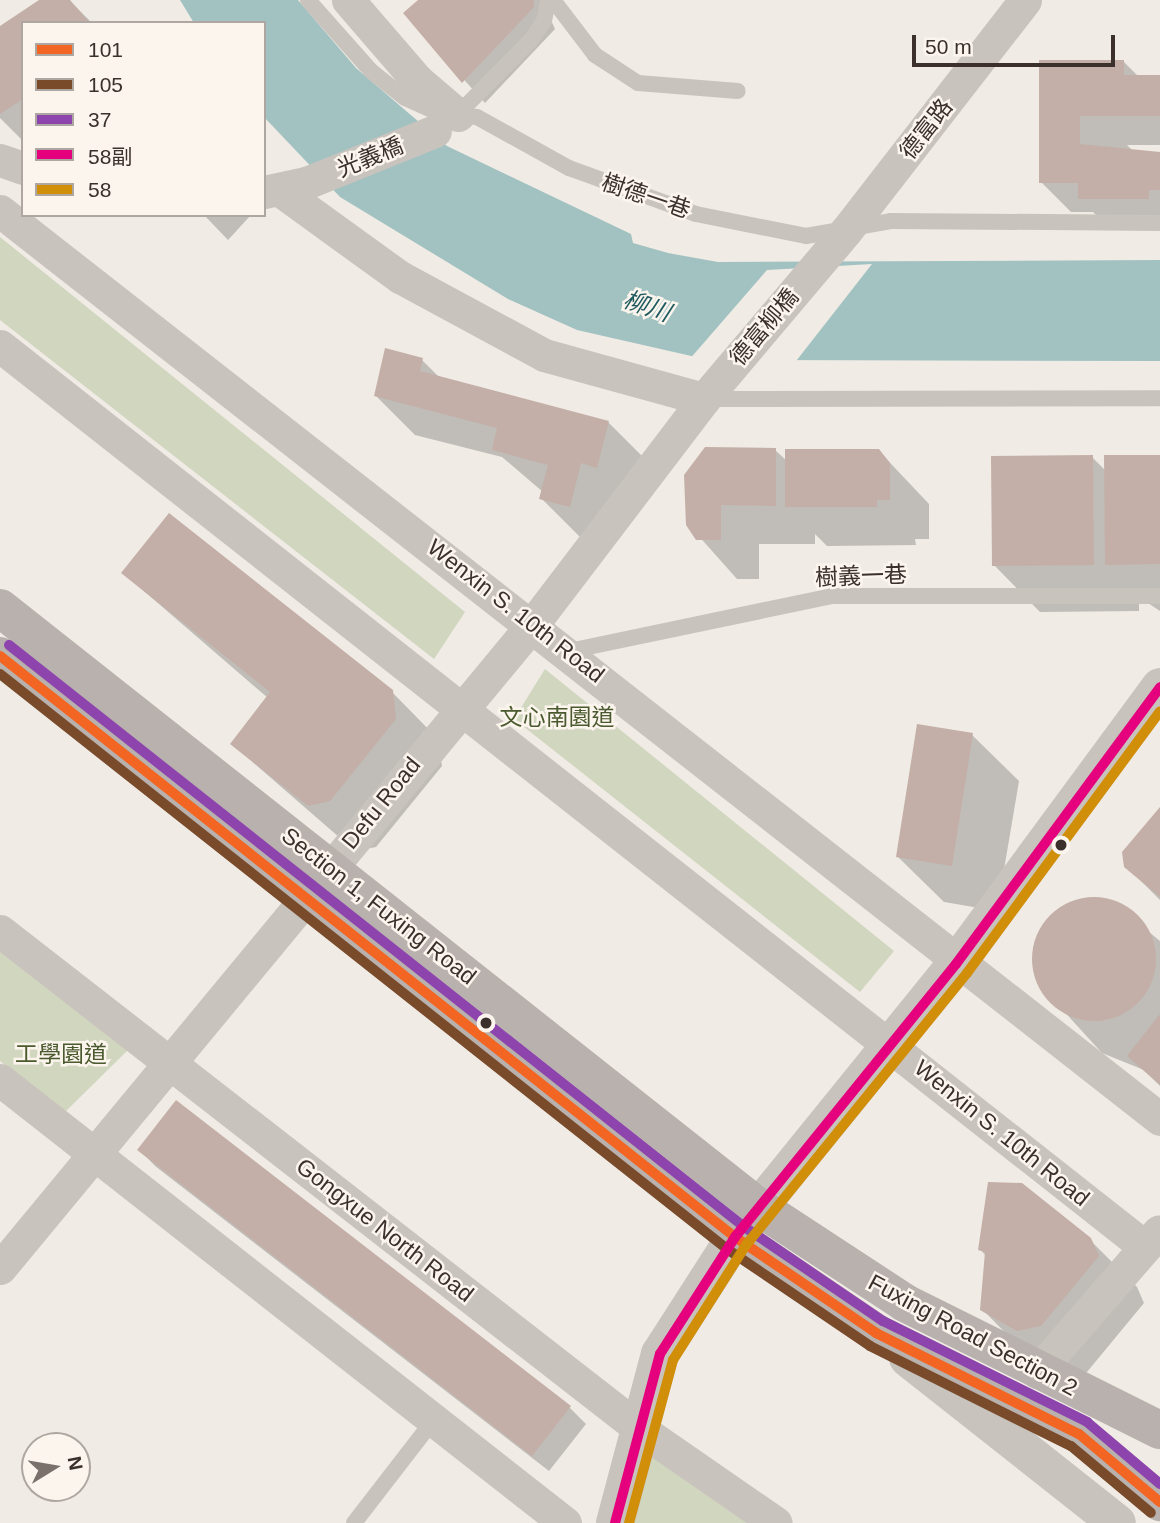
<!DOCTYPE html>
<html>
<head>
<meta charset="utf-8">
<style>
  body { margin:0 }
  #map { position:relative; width:1160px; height:1523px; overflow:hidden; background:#f0ebe5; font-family:Helvetica,"Noto Sans TC",sans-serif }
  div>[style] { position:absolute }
  .green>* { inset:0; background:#d1d6bf }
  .water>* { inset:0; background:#a1c2c1 }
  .pier>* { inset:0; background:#f0ebe5 }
  .shadow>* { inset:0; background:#0003 }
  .building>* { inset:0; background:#c3afa7 }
  .round { border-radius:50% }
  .service>* { height:16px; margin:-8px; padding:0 8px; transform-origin:8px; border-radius:8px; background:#c9c3be }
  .minor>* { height:33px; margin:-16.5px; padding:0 16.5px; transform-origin:16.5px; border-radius:16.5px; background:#c9c3be }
  .tertiary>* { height:38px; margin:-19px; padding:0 19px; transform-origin:19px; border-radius:19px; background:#c9c3be }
  .primary>* { height:38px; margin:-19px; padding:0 19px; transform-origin:19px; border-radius:19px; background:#b8b1ad }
  .bus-1>* { height:10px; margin:-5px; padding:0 5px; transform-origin:5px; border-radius:5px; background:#f26522 }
  .bus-2>* { height:10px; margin:-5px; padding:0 5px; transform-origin:5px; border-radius:5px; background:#7a4b2a }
  .bus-3>* { height:10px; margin:-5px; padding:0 5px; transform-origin:5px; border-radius:5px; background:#8e44ad }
  .bus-4>* { height:10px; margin:-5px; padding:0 5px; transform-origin:5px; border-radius:5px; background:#e5007d }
  .bus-5>* { height:10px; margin:-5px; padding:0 5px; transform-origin:5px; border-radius:5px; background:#d18e09 }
  .dots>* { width:19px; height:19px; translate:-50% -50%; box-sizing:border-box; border:4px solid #fbf5ee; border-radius:50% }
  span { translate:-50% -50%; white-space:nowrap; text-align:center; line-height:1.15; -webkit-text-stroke:5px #fbf5ee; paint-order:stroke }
  .street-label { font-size:23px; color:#3b302b }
  .park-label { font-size:23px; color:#4a5a2e }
  .water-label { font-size:24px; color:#1f5a5e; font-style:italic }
  .legend { position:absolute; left:21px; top:21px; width:245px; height:196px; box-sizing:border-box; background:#fbf5ee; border:2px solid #aea6a0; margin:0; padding:9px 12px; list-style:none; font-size:21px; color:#3b302b }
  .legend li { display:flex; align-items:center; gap:14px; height:35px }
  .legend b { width:35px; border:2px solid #aea6a0 }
  .north { position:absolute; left:21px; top:1432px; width:70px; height:70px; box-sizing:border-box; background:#fbf5ee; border:2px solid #aea6a0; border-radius:50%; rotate:79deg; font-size:19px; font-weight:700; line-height:28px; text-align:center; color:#3b302b }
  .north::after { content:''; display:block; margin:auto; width:24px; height:32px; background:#7a716c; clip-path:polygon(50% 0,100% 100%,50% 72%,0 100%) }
  .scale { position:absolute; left:912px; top:35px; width:203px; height:32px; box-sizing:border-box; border:4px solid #3b302b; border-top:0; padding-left:9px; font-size:21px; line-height:24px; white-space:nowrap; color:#3b302b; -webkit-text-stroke:5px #fbf5ee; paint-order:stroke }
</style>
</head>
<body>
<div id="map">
  <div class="green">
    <div style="clip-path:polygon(0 237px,465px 612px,434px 659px,0 320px)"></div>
    <div style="clip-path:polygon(545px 669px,894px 951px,860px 992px,514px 719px)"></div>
    <div style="clip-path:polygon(0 949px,128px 1050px,64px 1113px,0 1061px)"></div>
    <div style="clip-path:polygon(650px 1443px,753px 1523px,625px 1523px)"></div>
  </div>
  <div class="water">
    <div style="clip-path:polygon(180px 0,298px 0,356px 68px,447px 146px,631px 234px,633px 243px,668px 253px,718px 262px,1160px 260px,1160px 361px,709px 360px,577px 330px,508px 299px,340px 197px,264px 117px,264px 23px,194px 23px)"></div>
  </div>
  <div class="pier">
    <div style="clip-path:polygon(872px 264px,793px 365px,688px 361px,767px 270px)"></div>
  </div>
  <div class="shadow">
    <div style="clip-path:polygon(42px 0,69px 0,92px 23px,23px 23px,23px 141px,0 118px,0 28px)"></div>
    <div style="clip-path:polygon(421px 0,542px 0,555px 29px,485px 103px,405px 14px)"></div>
    <div style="clip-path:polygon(1123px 61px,1138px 76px,1160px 76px,1160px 145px,1127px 145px,1135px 153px,1160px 153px,1160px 228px,1110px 228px,1093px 212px,1071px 212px,1041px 182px,1040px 62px)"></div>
    <div style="clip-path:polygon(204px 215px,251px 215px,228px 240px)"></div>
    <div style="clip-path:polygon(422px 360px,441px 379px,609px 423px,648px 462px,580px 537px,541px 498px,543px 492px,502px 457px,415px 435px,375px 395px)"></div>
    <div style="clip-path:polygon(775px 450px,787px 461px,878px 450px,929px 504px,929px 539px,915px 539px,916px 545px,827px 546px,815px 534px,815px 544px,759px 544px,759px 579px,737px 579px,688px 524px)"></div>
    <div style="clip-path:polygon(1092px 457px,1106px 471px,1160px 457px,1160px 611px,1139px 597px,1139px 611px,1040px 612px,994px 565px)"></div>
    <div style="clip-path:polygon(123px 573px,392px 692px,438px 739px,442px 766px,376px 847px,355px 851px,232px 744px,268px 698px)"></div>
    <div style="clip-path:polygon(972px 735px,1019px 781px,997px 911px,944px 902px,897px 856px)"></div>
    <div style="clip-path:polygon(1160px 810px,1160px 900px,1126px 866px)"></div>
    <div style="clip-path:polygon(1111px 901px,1160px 941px,1160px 1086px,1144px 1070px,1102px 1053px,1039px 984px,1035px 945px,1042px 927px,1072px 902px)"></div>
    <div style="clip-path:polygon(176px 1102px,570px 1408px,586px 1424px,549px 1471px,155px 1166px,140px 1150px)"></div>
    <div style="clip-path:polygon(1090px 1240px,1137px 1287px,1144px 1303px,1087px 1372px,1064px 1376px,1028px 1356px,982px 1309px,986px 1256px,980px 1249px)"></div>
  </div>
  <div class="building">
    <div style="clip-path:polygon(39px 0,70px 0,90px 23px,23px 23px,23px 99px,0 114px,0 26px)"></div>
    <div style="clip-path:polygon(418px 0,534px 0,534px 7px,462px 83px,403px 13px)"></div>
    <div style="clip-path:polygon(1039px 60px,1124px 60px,1124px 75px,1160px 75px,1160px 116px,1080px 116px,1080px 144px,1160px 152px,1160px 190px,1149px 190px,1149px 199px,1078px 199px,1078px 183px,1039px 183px)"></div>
    <div style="clip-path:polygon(385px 348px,423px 358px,420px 371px,609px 421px,597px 468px,581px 463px,570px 507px,539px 499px,548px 465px,492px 450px,497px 428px,374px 396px)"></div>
    <div style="clip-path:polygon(705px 447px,776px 448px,776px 506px,721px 505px,721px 540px,696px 540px,686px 525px,684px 475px)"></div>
    <div style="clip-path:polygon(785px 449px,879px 449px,890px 463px,890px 500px,877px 500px,877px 507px,785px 507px)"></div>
    <div style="clip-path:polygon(1093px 455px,1094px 565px,992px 566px,991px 456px)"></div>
    <div style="clip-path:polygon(1104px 455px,1160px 455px,1160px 564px,1105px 565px)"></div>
    <div style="clip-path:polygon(169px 513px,393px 690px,396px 719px,330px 801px,308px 806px,230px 744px,270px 692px,121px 573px)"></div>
    <div style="clip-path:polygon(917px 724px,973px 733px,952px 866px,896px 857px)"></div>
    <div style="clip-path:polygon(1160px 807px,1160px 897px,1124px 867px,1122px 852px)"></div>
    <div class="round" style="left:1032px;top:897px;width:124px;height:124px"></div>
    <div style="clip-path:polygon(1160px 1014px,1160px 1085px,1127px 1056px)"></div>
    <div style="clip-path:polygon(176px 1100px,571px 1406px,532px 1456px,137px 1150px)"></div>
    <div style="clip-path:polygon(988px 1182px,1022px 1183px,1091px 1238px,1099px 1256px,1041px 1326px,1017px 1331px,980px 1310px,985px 1252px,978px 1250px)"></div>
  </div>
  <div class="service">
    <div style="left:308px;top:0;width:95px;rotate:48.4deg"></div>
    <div style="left:371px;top:71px;width:43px;rotate:38.5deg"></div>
    <div style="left:405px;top:98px;width:34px;rotate:24deg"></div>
    <div style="left:436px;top:112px;width:41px;rotate:7deg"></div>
    <div style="left:477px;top:117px;width:105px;rotate:29deg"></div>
    <div style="left:569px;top:168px;width:135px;rotate:19.9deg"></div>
    <div style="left:696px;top:214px;width:112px;rotate:11.3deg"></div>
    <div style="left:806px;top:236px;width:86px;rotate:-10deg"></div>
    <div style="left:891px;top:221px;width:269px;rotate:0.4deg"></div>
    <div style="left:553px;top:0;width:69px;rotate:52.6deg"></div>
    <div style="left:595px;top:55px;width:51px;rotate:33.1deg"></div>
    <div style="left:638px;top:83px;width:100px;rotate:4.6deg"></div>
    <div style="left:454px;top:118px;width:110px;rotate:-45.4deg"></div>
    <div style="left:531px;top:40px;width:23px;rotate:-56deg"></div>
    <div style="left:544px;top:21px;width:21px;rotate:-79deg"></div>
    <div style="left:706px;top:399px;width:454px;rotate:-0.1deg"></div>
    <div style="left:569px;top:651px;width:269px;rotate:-11.8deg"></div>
    <div style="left:832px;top:596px;width:328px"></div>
    <div style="left:354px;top:1523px;width:134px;rotate:-52.3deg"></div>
  </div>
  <div class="minor">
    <div style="left:348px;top:0;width:106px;rotate:49.2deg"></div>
    <div style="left:417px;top:80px;width:54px;rotate:40.5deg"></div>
    <div style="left:0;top:160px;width:24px;rotate:19deg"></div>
    <div style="left:281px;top:191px;width:147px;rotate:35.9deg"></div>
    <div style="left:400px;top:277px;width:164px;rotate:28.4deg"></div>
    <div style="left:544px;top:355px;width:166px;rotate:15.4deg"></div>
    <div style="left:264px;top:192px;width:43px;rotate:-12.1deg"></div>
    <div style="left:306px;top:183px;width:139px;rotate:-22deg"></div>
    <div style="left:0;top:211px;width:1473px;rotate:38.05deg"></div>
    <div style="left:0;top:346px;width:1457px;rotate:38.2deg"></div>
    <div style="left:0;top:931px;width:811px;rotate:37.89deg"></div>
    <div style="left:640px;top:1429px;width:165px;rotate:34.7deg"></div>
    <div style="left:0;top:1080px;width:718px;rotate:38.1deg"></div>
    <div style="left:0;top:1268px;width:835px;rotate:-50.4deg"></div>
    <div style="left:532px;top:625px;width:284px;rotate:-52.7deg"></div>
    <div style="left:704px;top:399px;width:220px;rotate:-49.8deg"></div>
    <div style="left:846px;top:231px;width:292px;rotate:-52.2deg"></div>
    <div style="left:1037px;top:1372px;width:186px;rotate:-49.1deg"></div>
  </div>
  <div class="tertiary">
    <div style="left:908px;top:1358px;width:266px;rotate:38.3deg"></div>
    <div style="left:615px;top:1523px;width:175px;rotate:-75.1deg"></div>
    <div style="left:660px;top:1354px;width:139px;rotate:-57.3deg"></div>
    <div style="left:735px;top:1237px;width:351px;rotate:-51deg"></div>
    <div style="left:956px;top:964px;width:344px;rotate:-53.6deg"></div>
  </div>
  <div class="primary">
    <div style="left:0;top:608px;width:965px;rotate:38.31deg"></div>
    <div style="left:757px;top:1206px;width:177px;rotate:33.2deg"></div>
    <div style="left:905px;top:1303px;width:285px;rotate:26.5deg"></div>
    <div style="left:0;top:656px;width:937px;rotate:38.33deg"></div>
    <div style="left:735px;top:1237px;width:171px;rotate:34.2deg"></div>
    <div style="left:876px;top:1333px;width:227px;rotate:26.5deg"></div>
    <div style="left:1079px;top:1434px;width:106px;rotate:40deg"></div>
  </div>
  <div class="bus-1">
    <div style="left:0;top:656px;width:937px;rotate:38.33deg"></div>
    <div style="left:735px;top:1237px;width:171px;rotate:34.2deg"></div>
    <div style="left:876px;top:1333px;width:227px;rotate:26.5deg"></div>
    <div style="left:1079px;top:1434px;width:106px;rotate:40deg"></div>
  </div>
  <div class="bus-2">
    <div style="left:0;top:674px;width:927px;rotate:38.34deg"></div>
    <div style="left:727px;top:1249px;width:173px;rotate:34.1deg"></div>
    <div style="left:870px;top:1346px;width:225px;rotate:26.5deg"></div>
    <div style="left:1071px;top:1446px;width:104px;rotate:39.9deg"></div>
  </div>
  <div class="bus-3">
    <div style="left:9px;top:645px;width:936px;rotate:38.36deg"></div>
    <div style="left:743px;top:1226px;width:169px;rotate:34.2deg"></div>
    <div style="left:883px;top:1321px;width:228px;rotate:26.3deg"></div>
    <div style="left:1087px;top:1422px;width:96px;rotate:40.3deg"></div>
  </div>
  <div class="bus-4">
    <div style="left:615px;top:1523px;width:175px;rotate:-75.1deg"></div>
    <div style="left:660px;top:1354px;width:139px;rotate:-57.3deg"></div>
    <div style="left:735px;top:1237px;width:351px;rotate:-51deg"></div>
    <div style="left:956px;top:964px;width:344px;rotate:-53.6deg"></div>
  </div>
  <div class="bus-5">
    <div style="left:629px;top:1523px;width:169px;rotate:-74.9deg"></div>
    <div style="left:673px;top:1360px;width:136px;rotate:-57.6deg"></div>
    <div style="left:746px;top:1245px;width:350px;rotate:-50.9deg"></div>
    <div style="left:967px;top:973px;width:325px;rotate:-53.6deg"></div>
  </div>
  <div class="dots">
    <div style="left:1061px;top:845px;background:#3b302b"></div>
    <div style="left:486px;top:1023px;background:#3b302b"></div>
  </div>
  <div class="street-label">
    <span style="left:926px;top:129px;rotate:-52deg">德富路</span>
    <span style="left:370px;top:157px;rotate:-22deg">光義橋</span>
    <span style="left:646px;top:196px;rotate:19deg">樹德一巷</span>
    <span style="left:764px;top:327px;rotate:-50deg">德富柳橋</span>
    <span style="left:861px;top:576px;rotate:-2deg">樹義一巷</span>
    <span style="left:516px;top:611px;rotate:38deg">Wenxin S. 10th Road</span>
    <span style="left:381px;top:803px;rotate:-51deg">Defu Road</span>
    <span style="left:379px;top:906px;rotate:38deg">Section 1, Fuxing Road</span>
    <span style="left:1002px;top:1133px;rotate:39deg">Wenxin S. 10th Road</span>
    <span style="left:385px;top:1230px;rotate:38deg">Gongxue North Road</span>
    <span style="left:973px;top:1335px;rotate:28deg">Fuxing Road Section 2</span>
  </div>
  <div class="park-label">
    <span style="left:557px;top:717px">文心南園道</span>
    <span style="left:61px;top:1054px">工學園道</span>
  </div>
  <div class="water-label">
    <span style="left:647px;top:306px;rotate:19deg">柳川</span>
  </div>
  <ul class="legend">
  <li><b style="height:9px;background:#f26522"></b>101</li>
  <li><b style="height:9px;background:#7a4b2a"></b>105</li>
  <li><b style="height:9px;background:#8e44ad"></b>37</li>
  <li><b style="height:9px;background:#e5007d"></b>58副</li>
  <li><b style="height:9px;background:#d18e09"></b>58</li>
  </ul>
  <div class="north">N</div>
  <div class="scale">50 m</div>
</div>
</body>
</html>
